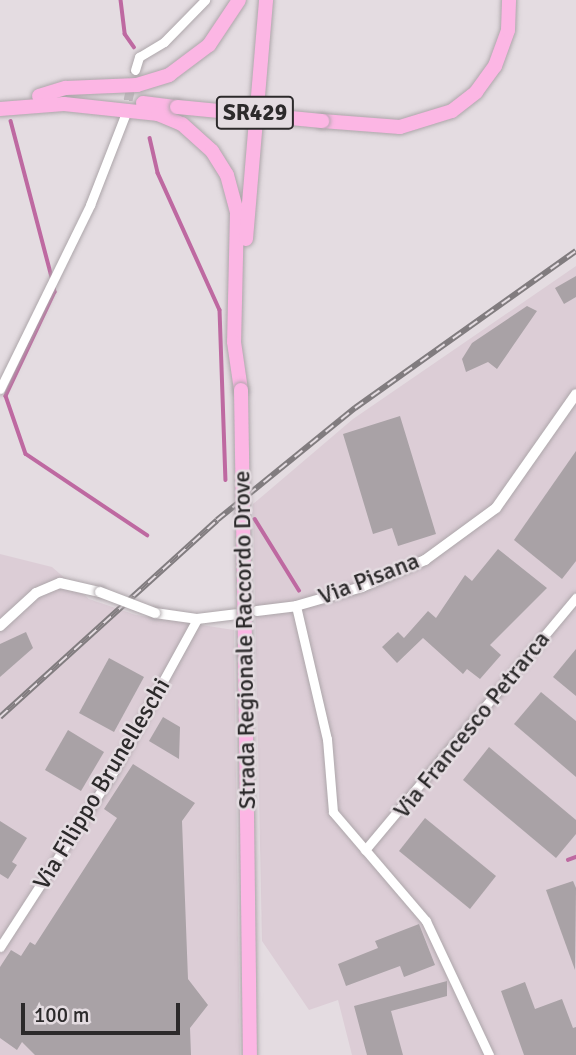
<!DOCTYPE html>
<html>
<head>
<meta charset="utf-8">
<style>
  body { margin:0 }
  #map { position:relative; width:576px; height:1055px; overflow:hidden; background:#e4dce1; font-family:Signika,sans-serif }
  div>[style] { position:absolute }
  .built>* { inset:0; background:#dccdd6 }
  .stream>* { height:3.5px; margin:-1.75px; padding:0 1.75px; transform-origin:1.75px; border-radius:1.75px; background:#be69a1 }
  .building>* { inset:0; background:#a9a2a6 }
  .minor-tunnel>* { height:9px; margin-top:-4.5px; transform-origin:0; background:repeating-linear-gradient(90deg,#bfb8bd 0 9px,transparent 0 13.5px) }
  .roads { filter:drop-shadow(0 0 2px #ada6aa) drop-shadow(0 0 2px #ada6aa) }
  .minor>* { height:9px; margin:-4.5px; padding:0 4.5px; transform-origin:4.5px; border-radius:4.5px; background:#fff }
  .tertiary>* { height:10px; margin:-5px; padding:0 5px; transform-origin:5px; border-radius:5px; background:#fff }
  .primary>* { height:14px; margin:-7px; padding:0 7px; transform-origin:7px; border-radius:7px; background:#fcb6e4 }
  .rail>* { height:6px; margin-top:-3px; transform-origin:0; background:repeating-linear-gradient(90deg,#e4dce1 0 10px,#817c7f 0 20px); box-sizing:border-box; border-block:2px solid #817c7f }
  .bridges { filter:drop-shadow(0 0 2px #ada6aa) drop-shadow(0 0 2px #ada6aa) }
  .tertiary-bridge>* { height:10px; margin:-5px; padding:0 5px; transform-origin:5px; border-radius:5px; background:#fff }
  .primary-bridge>* { height:14px; margin:-7px; padding:0 7px; transform-origin:7px; border-radius:7px; background:#fcb6e4 }
  span { translate:-50% -50%; white-space:nowrap; text-align:center; line-height:1.15; -webkit-text-stroke:5px #e4dce1; paint-order:stroke }
  .shield-label span { padding:2px 5px; background:#e4dce1; border:2px solid; border-radius:5px; -webkit-text-stroke-width:0 }
  .shield-label { font-size:23px; color:#2c2a2b; font-weight:700 }
  .street-label { font-size:24px; color:#2c2a2b }
  .scale { position:absolute; left:21px; top:1003px; width:159px; height:32px; box-sizing:border-box; border:4px solid #2c2a2b; border-top:0; padding-left:9px; font-size:21px; line-height:24px; white-space:nowrap; color:#2c2a2b; -webkit-text-stroke:5px #e4dce1; paint-order:stroke }
</style>
</head>
<body>
<div id="map">
  <div class="built">
    <div style="clip-path:polygon(576px 266px,576px 1055px,352px 1055px,338px 1000px,309px 1010px,262px 941px,253px 504px,353px 419px)"></div>
    <div style="clip-path:polygon(0 554px,52px 567px,89px 599px,136px 615px,234px 630px,240px 1055px,0 1055px)"></div>
  </div>
  <div class="stream">
    <div style="left:121px;top:0;width:34px;rotate:83deg"></div>
    <div style="left:125px;top:34px;width:16px;rotate:55deg"></div>
    <div style="left:11px;top:121px;width:161px;rotate:75.3deg"></div>
    <div style="left:150px;top:138px;width:36px;rotate:77deg"></div>
    <div style="left:158px;top:173px;width:150px;rotate:65.7deg"></div>
    <div style="left:220px;top:310px;width:170px;rotate:88deg"></div>
    <div style="left:53px;top:284px;width:8px;rotate:76deg"></div>
    <div style="left:55px;top:292px;width:115px;rotate:115.2deg"></div>
    <div style="left:6px;top:396px;width:61px;rotate:71deg"></div>
    <div style="left:26px;top:454px;width:146px;rotate:33.8deg"></div>
    <div style="left:255px;top:519px;width:84px;rotate:58.2deg"></div>
    <div style="left:568px;top:860px;width:9px;rotate:-21deg"></div>
  </div>
  <div class="building">
    <div style="clip-path:polygon(576px 276px,576px 297px,564px 304px,555px 288px)"></div>
    <div style="clip-path:polygon(527px 306px,537px 311px,497px 369px,488px 362px,466px 372px,462px 359px,472px 343px)"></div>
    <div style="clip-path:polygon(400px 416px,436px 534px,398px 546px,392px 528px,373px 534px,343px 434px)"></div>
    <div style="clip-path:polygon(576px 451px,576px 561px,562px 579px,514px 540px)"></div>
    <div style="clip-path:polygon(498px 549px,547px 588px,490px 645px,501px 655px,480px 679px,467px 669px,463px 674px,423px 638px,397px 663px,382px 647px,398px 632px,404px 638px,428px 611px,436px 618px,465px 575px,472px 581px)"></div>
    <div style="clip-path:polygon(26px 632px,33px 648px,0 677px,0 644px)"></div>
    <div style="clip-path:polygon(576px 649px,576px 696px,553px 677px)"></div>
    <div style="clip-path:polygon(109px 658px,144px 677px,114px 732px,79px 713px)"></div>
    <div style="clip-path:polygon(541px 692px,576px 721px,576px 777px,514px 724px)"></div>
    <div style="clip-path:polygon(163px 717px,180px 727px,179px 759px,149px 741px)"></div>
    <div style="clip-path:polygon(68px 730px,104px 752px,81px 791px,45px 770px)"></div>
    <div style="clip-path:polygon(489px 747px,576px 820px,576px 834px,556px 858px,463px 780px)"></div>
    <div style="clip-path:polygon(133px 764px,195px 803px,182px 821px,188px 979px,208px 1005px,190px 1028px,191px 1055px,35px 1055px,22px 1042px,17px 1050px,0 1038px,0 967px,11px 950px,21px 956px,30px 942px,35px 945px,117px 818px,104px 809px)"></div>
    <div style="clip-path:polygon(425px 818px,496px 876px,470px 909px,399px 851px)"></div>
    <div style="clip-path:polygon(0 821px,27px 838px,12px 862px,17px 865px,8px 879px,0 874px)"></div>
    <div style="clip-path:polygon(573px 881px,576px 888px,575px 970px,546px 890px)"></div>
    <div style="clip-path:polygon(419px 924px,435px 965px,404px 977px,400px 966px,346px 986px,338px 964px,378px 948px,375px 941px)"></div>
    <div style="clip-path:polygon(447px 981px,447px 996px,391px 1011px,403px 1055px,367px 1055px,354px 1006px)"></div>
    <div style="clip-path:polygon(525px 982px,535px 1009px,562px 999px,573px 1028px,576px 1027px,576px 1055px,524px 1055px,501px 991px)"></div>
  </div>
  <div class="minor-tunnel">
    <div style="left:125px;top:113px;width:44px;rotate:-76.9deg"></div>
  </div>
  <div class="roads">
    <div class="minor">
      <div style="left:135px;top:70px;width:14px;rotate:-73deg"></div>
      <div style="left:139px;top:57px;width:29px;rotate:-31deg"></div>
      <div style="left:164px;top:42px;width:59px;rotate:-45.7deg"></div>
      <div style="left:0;top:389px;width:205px;rotate:-63.9deg"></div>
      <div style="left:90px;top:205px;width:97px;rotate:-68.7deg"></div>
      <div style="left:296px;top:606px;width:137px;rotate:76.9deg"></div>
      <div style="left:327px;top:739px;width:73px;rotate:85.3deg"></div>
      <div style="left:333px;top:812px;width:143px;rotate:49.5deg"></div>
      <div style="left:426px;top:921px;width:148px;rotate:64.8deg"></div>
      <div style="left:365px;top:850px;width:329px;rotate:-50.1deg"></div>
      <div style="left:0;top:947px;width:208px;rotate:-57.1deg"></div>
      <div style="left:113px;top:772px;width:175px;rotate:-61.2deg"></div>
    </div>
    <div class="tertiary">
      <div style="left:257px;top:611px;width:39px;rotate:-7deg"></div>
      <div style="left:296px;top:606px;width:69px;rotate:-16.1deg"></div>
      <div style="left:362px;top:587px;width:69px;rotate:-23.2deg"></div>
      <div style="left:425px;top:560px;width:88px;rotate:-36.2deg"></div>
      <div style="left:496px;top:508px;width:139px;rotate:-54.9deg"></div>
      <div style="left:155px;top:613px;width:42px;rotate:8.1deg"></div>
      <div style="left:197px;top:619px;width:39px;rotate:-7deg"></div>
      <div style="left:0;top:626px;width:49px;rotate:-42.5deg"></div>
      <div style="left:36px;top:593px;width:26px;rotate:-23deg"></div>
      <div style="left:60px;top:583px;width:41px;rotate:12.7deg"></div>
    </div>
    <div class="primary">
      <div style="left:39px;top:96px;width:28px;rotate:-17deg"></div>
      <div style="left:66px;top:88px;width:71px;rotate:-2.4deg"></div>
      <div style="left:137px;top:85px;width:34px;rotate:-17deg"></div>
      <div style="left:169px;top:75px;width:50px;rotate:-36.9deg"></div>
      <div style="left:209px;top:45px;width:54px;rotate:-56.3deg"></div>
      <div style="left:143px;top:103px;width:34px;rotate:7deg"></div>
      <div style="left:0;top:109px;width:64px;rotate:-4.5deg"></div>
      <div style="left:64px;top:104px;width:95px;rotate:6.1deg"></div>
      <div style="left:158px;top:114px;width:26px;rotate:23deg"></div>
      <div style="left:182px;top:124px;width:40px;rotate:42deg"></div>
      <div style="left:212px;top:151px;width:28px;rotate:58deg"></div>
      <div style="left:227px;top:175px;width:39px;rotate:75deg"></div>
      <div style="left:237px;top:213px;width:129px;rotate:91.3deg"></div>
      <div style="left:234px;top:342px;width:49px;rotate:81.7deg"></div>
      <div style="left:322px;top:121px;width:78px;rotate:4.4deg"></div>
      <div style="left:400px;top:127px;width:54px;rotate:-17.1deg"></div>
      <div style="left:452px;top:111px;width:31px;rotate:-38deg"></div>
      <div style="left:476px;top:92px;width:32px;rotate:-54deg"></div>
      <div style="left:495px;top:66px;width:38px;rotate:-70deg"></div>
      <div style="left:508px;top:30px;width:30px;rotate:-88deg"></div>
      <div style="left:246px;top:239px;width:240px;rotate:-85.2deg"></div>
      <div style="left:245px;top:652px;width:403px;rotate:89.3deg"></div>
    </div>
  </div>
  <div class="rail">
    <div style="left:0;top:717px;width:293px;rotate:-42.2deg"></div>
    <div style="left:217px;top:520px;width:178px;rotate:-39.1deg"></div>
    <div style="left:355px;top:408px;width:271px;rotate:-35.4deg"></div>
  </div>
  <div class="bridges">
    <div class="tertiary-bridge">
      <div style="left:100px;top:592px;width:59px;rotate:20.9deg"></div>
    </div>
    <div class="primary-bridge">
      <div style="left:177px;top:107px;width:146px;rotate:5.5deg"></div>
      <div style="left:241px;top:390px;width:262px;rotate:89.1deg"></div>
    </div>
  </div>
  <div class="shield-label">
    <span style="left:255px;top:113px">SR429</span>
  </div>
  <div class="street-label">
    <span style="left:369px;top:579px;rotate:-21deg">Via Pisana</span>
    <span style="left:245px;top:640px;rotate:-91deg">Strada Regionale Raccordo Drove</span>
    <span style="left:472px;top:725px;rotate:-51deg">Via Francesco Petrarca</span>
    <span style="left:102px;top:784px;rotate:-59deg">Via Filippo Brunelleschi</span>
  </div>
  <div class="scale">100 m</div>
</div>
</body>
</html>
